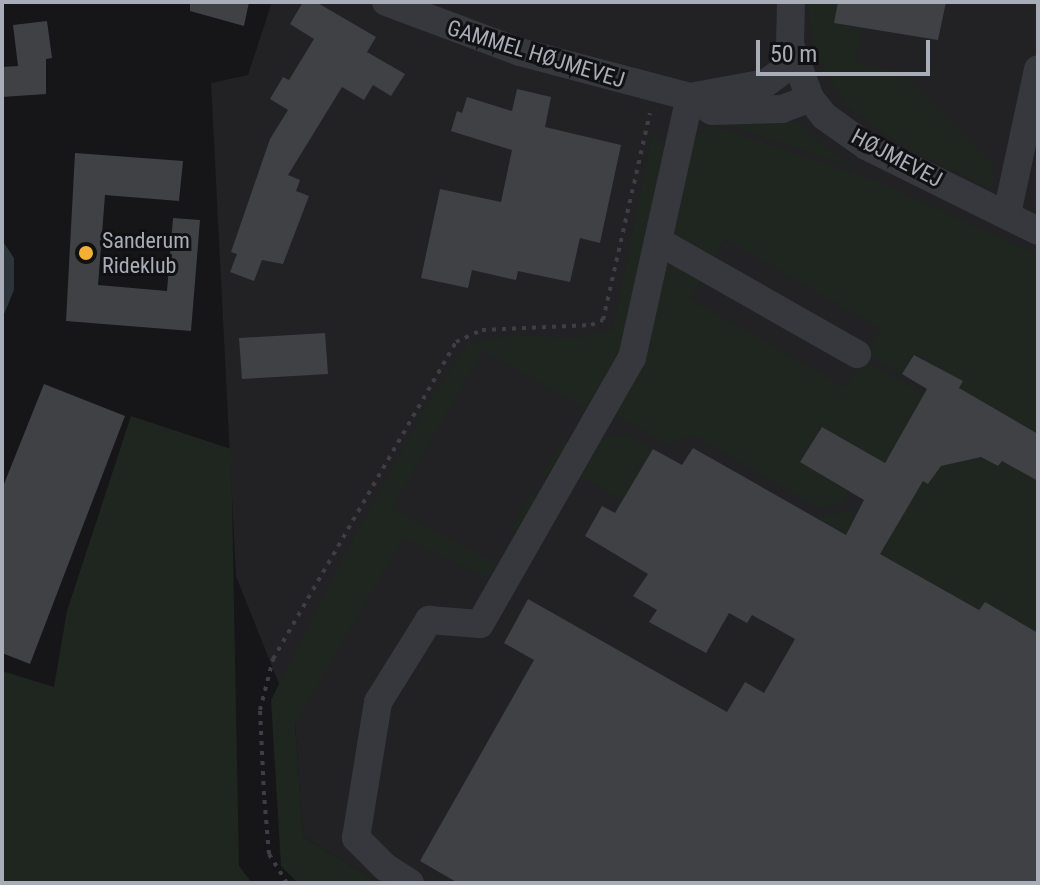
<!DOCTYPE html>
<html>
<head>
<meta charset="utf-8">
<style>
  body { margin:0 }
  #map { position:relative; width:1040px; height:885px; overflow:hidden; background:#161618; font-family:"Roboto Condensed",sans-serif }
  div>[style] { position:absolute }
  .built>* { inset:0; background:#222225 }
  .green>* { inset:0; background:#1e261f }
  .water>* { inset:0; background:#2c353c }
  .building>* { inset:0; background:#404145 }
  .path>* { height:4px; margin-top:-2px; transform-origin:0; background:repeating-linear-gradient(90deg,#3d3f44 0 4px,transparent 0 10px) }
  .minor>* { height:28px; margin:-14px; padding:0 14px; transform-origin:14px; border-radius:14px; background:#37383d }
  .dots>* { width:22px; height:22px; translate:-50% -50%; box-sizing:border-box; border:4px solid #111113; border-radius:50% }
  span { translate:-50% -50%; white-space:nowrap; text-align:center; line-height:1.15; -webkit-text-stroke:6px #111113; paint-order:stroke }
  .street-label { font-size:22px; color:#a8adb8 }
  .poi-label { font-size:22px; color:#a8adb8 }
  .left { translate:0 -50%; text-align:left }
  .frame { position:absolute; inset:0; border:4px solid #a8adb8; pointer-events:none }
  .scale { position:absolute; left:756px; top:40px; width:174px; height:36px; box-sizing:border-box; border:4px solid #a8adb8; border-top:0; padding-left:10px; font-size:24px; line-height:28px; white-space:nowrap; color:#a8adb8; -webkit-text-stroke:6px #111113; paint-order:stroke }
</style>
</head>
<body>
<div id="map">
  <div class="built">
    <div style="clip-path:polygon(272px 2px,1038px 2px,1038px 883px,380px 883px,303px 837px,295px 724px,236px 576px,211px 83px,248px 75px)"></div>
  </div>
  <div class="green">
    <div style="clip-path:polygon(807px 2px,838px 2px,834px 23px,861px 29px,856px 63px,887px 69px,912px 82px,994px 166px,993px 190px,904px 147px,850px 109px,816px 56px)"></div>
    <div style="clip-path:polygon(780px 118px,799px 122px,831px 153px,859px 169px,720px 122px)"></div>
    <div style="clip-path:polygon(711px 125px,876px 181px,1038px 255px,1038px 434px,959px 388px,963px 381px,915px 355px,902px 374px,866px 354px,880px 329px,726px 239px,711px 261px,670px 233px,694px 139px)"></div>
    <div style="clip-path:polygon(652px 135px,665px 145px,621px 349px,588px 410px,483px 350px,392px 508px,500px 565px,485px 577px,403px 538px,295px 724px,303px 837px,380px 883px,298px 883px,281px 866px,271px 700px,343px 558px,430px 400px,468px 344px,512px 335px,574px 338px,613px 330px)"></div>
    <div style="clip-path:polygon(666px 261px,704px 275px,690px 299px,846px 388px,862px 359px,929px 398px,921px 399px,876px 479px,870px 454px,821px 427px,801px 462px,848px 491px,843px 502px,819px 508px,693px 435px,668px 444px,612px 413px)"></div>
    <div style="clip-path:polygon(131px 416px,231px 449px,239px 866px,252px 883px,2px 883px,2px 671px,54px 687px,67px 611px)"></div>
    <div style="clip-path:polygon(625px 433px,653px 449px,623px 500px,578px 475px,597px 441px)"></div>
    <div style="clip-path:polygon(564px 440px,568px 444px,546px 478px,543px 472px)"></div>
    <div style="clip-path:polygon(981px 457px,997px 466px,1002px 461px,1038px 481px,1038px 633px,985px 602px,979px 610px,873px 550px,923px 481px,929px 484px,941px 466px)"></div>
    <div style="clip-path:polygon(531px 493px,541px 497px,520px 530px,512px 528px)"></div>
    <div style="clip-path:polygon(851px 510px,863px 516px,851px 537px,821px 520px,824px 515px)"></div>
  </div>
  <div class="water">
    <div style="clip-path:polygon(2px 240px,14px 258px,14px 290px,2px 319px)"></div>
  </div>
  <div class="building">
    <div style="clip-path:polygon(190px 2px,249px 2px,244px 26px,190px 11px)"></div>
    <div style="clip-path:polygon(303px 2px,316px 2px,376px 37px,367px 52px,405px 74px,391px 96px,373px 85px,364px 100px,342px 87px,288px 175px,300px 180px,296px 191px,309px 196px,283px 264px,262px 260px,254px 281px,230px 272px,237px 254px,231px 252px,270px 139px,288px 110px,270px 99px,283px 77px,289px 80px,314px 39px,290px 24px)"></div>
    <div style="clip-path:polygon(838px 2px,946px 2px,938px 40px,834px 23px)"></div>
    <div style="clip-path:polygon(47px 21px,52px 58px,46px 59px,46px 94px,2px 97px,2px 67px,18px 66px,13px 25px)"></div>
    <div style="clip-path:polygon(517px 89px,551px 97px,545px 127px,621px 145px,600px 243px,580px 238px,570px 282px,518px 271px,516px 280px,472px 270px,468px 288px,421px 278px,440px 189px,501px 202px,512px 150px,451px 131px,457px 111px,462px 113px,467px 97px,512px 111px)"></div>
    <div style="clip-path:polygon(75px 153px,183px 161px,179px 201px,105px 195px,98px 285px,167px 291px,173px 218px,200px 220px,191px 331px,66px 321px)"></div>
    <div style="clip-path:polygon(325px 333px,328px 374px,242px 379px,239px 338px)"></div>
    <div style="clip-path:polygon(914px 355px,963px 381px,959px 388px,1038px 434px,1038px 481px,1002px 461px,998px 466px,981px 457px,941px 466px,928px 484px,923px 481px,880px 554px,979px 610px,985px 602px,1038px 633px,1038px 883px,458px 883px,420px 861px,534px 660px,504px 643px,528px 599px,727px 712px,745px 682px,764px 693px,795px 639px,752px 615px,747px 623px,729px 613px,706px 653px,649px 622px,657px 610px,633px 596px,648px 574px,585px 536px,602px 506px,615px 513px,653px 449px,682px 465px,693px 448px,846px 535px,864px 500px,800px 462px,822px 427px,885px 463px,927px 389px,902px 374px)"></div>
    <div style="clip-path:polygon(44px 384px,125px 416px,30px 664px,2px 653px,2px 489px)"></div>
  </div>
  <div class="path">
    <div style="left:287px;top:883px;width:34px;rotate:-122deg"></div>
    <div style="left:269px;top:854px;width:59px;rotate:-94.8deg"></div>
    <div style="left:264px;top:795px;width:85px;rotate:-92.7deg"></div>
    <div style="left:260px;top:710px;width:53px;rotate:-75.7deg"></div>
    <div style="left:273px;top:659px;width:366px;rotate:-60deg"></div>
    <div style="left:456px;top:342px;width:29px;rotate:-25deg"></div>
    <div style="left:482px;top:330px;width:109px;rotate:-2.6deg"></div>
    <div style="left:591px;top:325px;width:13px;rotate:-23deg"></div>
    <div style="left:603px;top:320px;width:212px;rotate:-77.2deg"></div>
  </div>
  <div class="minor">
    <div style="left:386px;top:2px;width:143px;rotate:20.5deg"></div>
    <div style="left:520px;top:52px;width:176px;rotate:14.8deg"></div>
    <div style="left:690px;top:97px;width:26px;rotate:32deg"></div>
    <div style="left:712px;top:111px;width:70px;rotate:-1.6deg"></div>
    <div style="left:782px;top:109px;width:30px;rotate:-21deg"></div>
    <div style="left:791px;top:2px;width:42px;rotate:91.4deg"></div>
    <div style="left:790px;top:44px;width:58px;rotate:69.7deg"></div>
    <div style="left:810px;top:98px;width:23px;rotate:52deg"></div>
    <div style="left:824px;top:116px;width:52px;rotate:35.5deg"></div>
    <div style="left:866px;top:146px;width:192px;rotate:26.3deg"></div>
    <div style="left:690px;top:97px;width:77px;rotate:-10.4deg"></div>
    <div style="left:766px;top:83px;width:37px;rotate:-36deg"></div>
    <div style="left:1007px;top:214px;width:148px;rotate:-77.9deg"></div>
    <div style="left:658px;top:241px;width:229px;rotate:29.6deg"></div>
    <div style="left:410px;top:883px;width:30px;rotate:-147deg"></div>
    <div style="left:385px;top:867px;width:41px;rotate:-135deg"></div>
    <div style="left:356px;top:838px;width:138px;rotate:-80.8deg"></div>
    <div style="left:378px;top:702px;width:97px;rotate:-58.1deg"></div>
    <div style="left:429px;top:620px;width:51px;rotate:4.5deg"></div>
    <div style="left:480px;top:624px;width:306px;rotate:-60.3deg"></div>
    <div style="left:632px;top:358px;width:267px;rotate:-77.5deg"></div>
  </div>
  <div class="dots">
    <div style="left:86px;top:253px;background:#f2b134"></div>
  </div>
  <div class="street-label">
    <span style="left:536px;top:54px;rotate:17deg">GAMMEL HØJMEVEJ</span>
    <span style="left:897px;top:158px;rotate:28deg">HØJMEVEJ</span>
  </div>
  <div class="poi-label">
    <span class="left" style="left:102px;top:253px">Sanderum<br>Rideklub</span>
  </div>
  <div class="frame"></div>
  <div class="scale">50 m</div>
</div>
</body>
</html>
